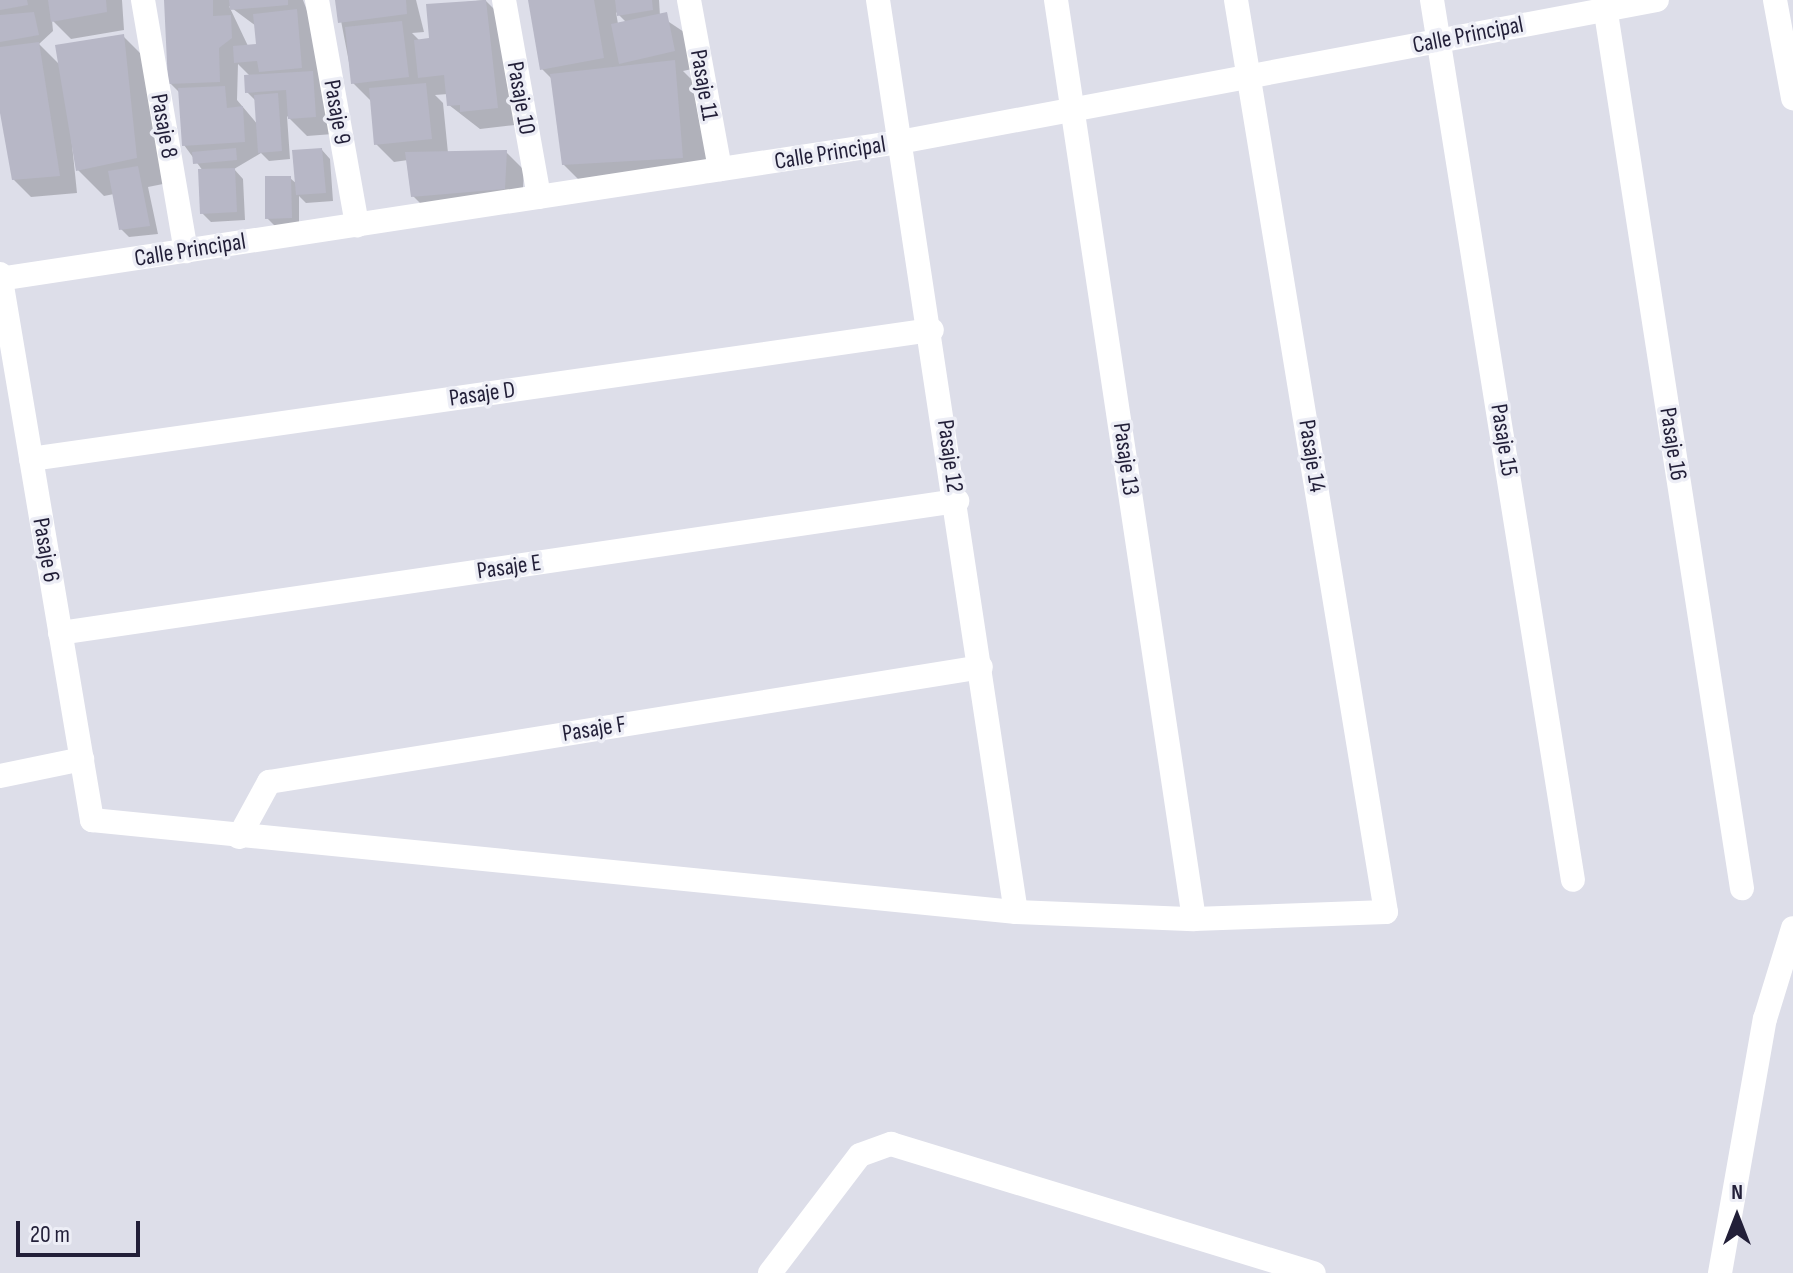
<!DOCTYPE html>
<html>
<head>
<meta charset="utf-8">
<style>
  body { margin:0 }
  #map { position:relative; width:1793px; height:1273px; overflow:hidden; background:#dddee9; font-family:"Sofia Sans Condensed",sans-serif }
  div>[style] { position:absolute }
  .shadow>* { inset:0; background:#0003 }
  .building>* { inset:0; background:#b7b7c6 }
  .street>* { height:24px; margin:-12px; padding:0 12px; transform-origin:12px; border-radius:12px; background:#fff }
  span { translate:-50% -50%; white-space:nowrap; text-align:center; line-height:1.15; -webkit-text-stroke:7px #edeef6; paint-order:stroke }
  .street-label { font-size:24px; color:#221f38 }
  .north { position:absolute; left:1697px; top:1177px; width:80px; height:80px; -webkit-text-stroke:6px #edeef6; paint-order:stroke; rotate:0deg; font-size:22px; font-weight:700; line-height:32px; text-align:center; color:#221f38 }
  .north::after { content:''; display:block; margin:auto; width:28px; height:36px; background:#221f38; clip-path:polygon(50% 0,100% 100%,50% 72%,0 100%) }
  .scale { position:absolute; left:16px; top:1221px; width:124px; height:36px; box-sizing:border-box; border:4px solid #221f38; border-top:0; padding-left:10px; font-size:24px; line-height:28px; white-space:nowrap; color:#221f38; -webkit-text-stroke:6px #edeef6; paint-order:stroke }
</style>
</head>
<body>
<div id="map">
  <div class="shadow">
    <div style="clip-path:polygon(0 0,122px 0,124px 30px,71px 39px,52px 20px,53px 31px,39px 44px,61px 66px,123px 36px,150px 63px,163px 184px,148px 187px,158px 234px,129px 237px,121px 229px,114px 194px,104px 196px,78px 170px,70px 125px,77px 193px,31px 197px,13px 179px,0 102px)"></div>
    <div style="clip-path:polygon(evenodd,166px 0,303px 0,314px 29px,333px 134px,307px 136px,287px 116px,290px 159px,269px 161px,261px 153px,234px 169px,243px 179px,245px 220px,211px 222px,202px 213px,203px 171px,184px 145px,181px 94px,170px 83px,166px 0,229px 6px,256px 26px,258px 46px,248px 46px,229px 6px,166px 0,238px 64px,251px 77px,247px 92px,256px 101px,258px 125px,237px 100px,238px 64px)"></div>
    <div style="clip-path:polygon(337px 0,416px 0,424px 32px,412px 33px,420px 41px,431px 40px,428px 6px,485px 0,503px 18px,515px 125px,480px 129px,449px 105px,448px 94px,435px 95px,443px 103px,448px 153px,506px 152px,524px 170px,522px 207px,431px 214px,413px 196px,408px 160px,394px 162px,376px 144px,372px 102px,353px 83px)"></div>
    <div style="clip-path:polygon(evenodd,530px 0,659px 0,660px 16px,684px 32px,692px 69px,683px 71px,700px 88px,709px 183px,590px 191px,563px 164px,553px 80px,542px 69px,530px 0,616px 12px,627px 23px,618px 24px,616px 12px)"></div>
    <div style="clip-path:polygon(322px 150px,330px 159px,333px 201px,306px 203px,299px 196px,299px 226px,276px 227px,267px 218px,290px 178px,297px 184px)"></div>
  </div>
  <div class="building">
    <div style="clip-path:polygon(0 0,27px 0,28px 5px,0 10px)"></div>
    <div style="clip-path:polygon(48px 0,106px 0,107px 12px,51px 22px)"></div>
    <div style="clip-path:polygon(164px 0,213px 0,213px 16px,231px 15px,232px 38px,219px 48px,220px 82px,168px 84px)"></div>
    <div style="clip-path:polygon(229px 0,288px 0,288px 5px,230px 10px)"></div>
    <div style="clip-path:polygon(335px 0,406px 0,407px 14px,338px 23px)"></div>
    <div style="clip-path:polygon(486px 0,498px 108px,460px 112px,460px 105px,447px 106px,444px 75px,418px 78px,414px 40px,429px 38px,426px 4px)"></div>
    <div style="clip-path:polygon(528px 0,594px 0,604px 58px,540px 70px)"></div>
    <div style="clip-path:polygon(615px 0,652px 0,653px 10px,617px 16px)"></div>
    <div style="clip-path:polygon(297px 9px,302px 68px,259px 72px,257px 61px,234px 63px,233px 46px,256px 44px,253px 14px)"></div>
    <div style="clip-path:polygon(34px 12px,39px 35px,0 42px,0 15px)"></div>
    <div style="clip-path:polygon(667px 12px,675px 51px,619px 64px,611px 24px)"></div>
    <div style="clip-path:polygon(402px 21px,409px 77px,351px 84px,345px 27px)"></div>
    <div style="clip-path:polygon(124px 34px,137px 158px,76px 171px,55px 45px)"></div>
    <div style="clip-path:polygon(39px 42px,60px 176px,12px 180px,0 113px,0 47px)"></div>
    <div style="clip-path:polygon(675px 60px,683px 158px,562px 165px,550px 74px)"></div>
    <div style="clip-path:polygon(313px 71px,316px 117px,288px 119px,286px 90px,245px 93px,244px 75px)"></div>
    <div style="clip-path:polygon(426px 83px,432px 139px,374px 145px,369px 88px)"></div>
    <div style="clip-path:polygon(225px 86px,227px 108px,243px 106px,245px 142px,182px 146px,178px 88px)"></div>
    <div style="clip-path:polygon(278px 93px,282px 151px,258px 153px,254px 95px)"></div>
    <div style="clip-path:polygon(236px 148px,237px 160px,193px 164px,192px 152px)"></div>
    <div style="clip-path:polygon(322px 148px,326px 193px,296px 195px,292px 150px)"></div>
    <div style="clip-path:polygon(507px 150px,505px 189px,411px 197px,405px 152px)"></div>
    <div style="clip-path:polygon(138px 166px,150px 226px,119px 230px,108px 171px)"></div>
    <div style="clip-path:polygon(235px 168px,237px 212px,200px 214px,198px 169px)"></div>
    <div style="clip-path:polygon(265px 176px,291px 176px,292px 218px,265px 219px)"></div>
  </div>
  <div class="street">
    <div style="left:143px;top:0;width:255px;rotate:80.3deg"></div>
    <div style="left:317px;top:0;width:229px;rotate:79.9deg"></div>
    <div style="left:504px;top:0;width:200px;rotate:79.9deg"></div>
    <div style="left:689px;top:0;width:172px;rotate:79.6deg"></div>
    <div style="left:878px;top:0;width:922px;rotate:81.4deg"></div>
    <div style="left:1056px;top:0;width:929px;rotate:81.46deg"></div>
    <div style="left:1432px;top:0;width:891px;rotate:80.9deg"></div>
    <div style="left:1604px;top:0;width:899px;rotate:81.17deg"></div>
    <div style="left:1775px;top:0;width:100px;rotate:79.6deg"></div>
    <div style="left:0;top:274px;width:554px;rotate:80.44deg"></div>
    <div style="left:92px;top:820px;width:929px;rotate:5.69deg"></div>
    <div style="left:1016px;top:912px;width:178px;rotate:2.3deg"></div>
    <div style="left:1194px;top:919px;width:192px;rotate:-2.1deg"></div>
    <div style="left:1386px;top:912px;width:924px;rotate:-99.34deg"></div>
    <div style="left:0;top:279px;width:915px;rotate:-8.67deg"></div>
    <div style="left:905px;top:141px;width:765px;rotate:-10.62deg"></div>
    <div style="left:31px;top:459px;width:910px;rotate:-8.15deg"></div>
    <div style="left:60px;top:633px;width:907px;rotate:-8.37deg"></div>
    <div style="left:0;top:776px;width:84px;rotate:-11.7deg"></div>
    <div style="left:239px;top:837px;width:63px;rotate:-61.4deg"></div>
    <div style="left:269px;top:782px;width:721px;rotate:-9.17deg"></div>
    <div style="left:770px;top:1273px;width:148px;rotate:-52.7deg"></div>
    <div style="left:860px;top:1155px;width:33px;rotate:-20deg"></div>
    <div style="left:891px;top:1144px;width:442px;rotate:17deg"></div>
    <div style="left:1720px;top:1273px;width:258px;rotate:-80deg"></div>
    <div style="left:1765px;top:1019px;width:95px;rotate:-72.9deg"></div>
  </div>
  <div class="street-label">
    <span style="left:1468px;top:35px;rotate:-11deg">Calle Principal</span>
    <span style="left:704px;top:85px;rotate:80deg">Pasaje 11</span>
    <span style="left:521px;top:98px;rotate:80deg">Pasaje 10</span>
    <span style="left:337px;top:112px;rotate:80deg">Pasaje 9</span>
    <span style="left:164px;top:126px;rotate:80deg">Pasaje 8</span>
    <span style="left:830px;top:153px;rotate:-9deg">Calle Principal</span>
    <span style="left:190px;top:250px;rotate:-9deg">Calle Principal</span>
    <span style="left:482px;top:394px;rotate:-8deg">Pasaje D</span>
    <span style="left:1504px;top:440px;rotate:81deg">Pasaje 15</span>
    <span style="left:1673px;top:444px;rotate:81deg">Pasaje 16</span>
    <span style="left:950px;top:456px;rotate:82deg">Pasaje 12</span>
    <span style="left:1312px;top:456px;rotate:81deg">Pasaje 14</span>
    <span style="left:1126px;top:459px;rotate:82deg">Pasaje 13</span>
    <span style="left:46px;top:550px;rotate:80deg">Pasaje 6</span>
    <span style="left:509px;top:567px;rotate:-8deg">Pasaje E</span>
    <span style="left:594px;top:729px;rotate:-9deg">Pasaje F</span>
  </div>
  <div class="north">N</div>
  <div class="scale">20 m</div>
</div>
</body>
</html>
